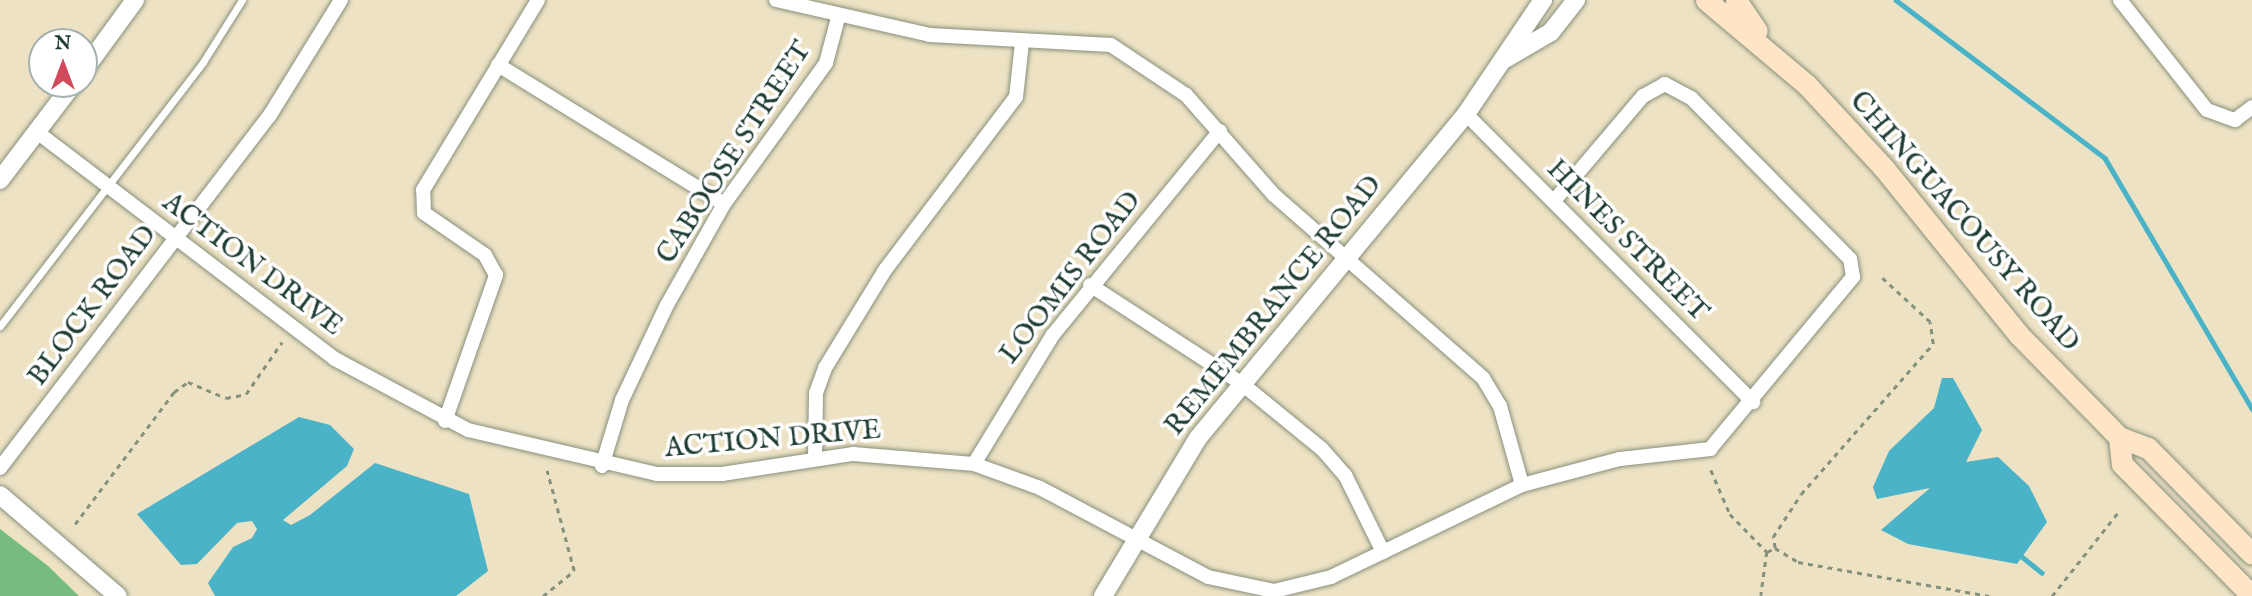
<!DOCTYPE html>
<html>
<head>
<meta charset="utf-8">
<style>
  body { margin:0 }
  #map { position:relative; width:2252px; height:596px; overflow:hidden; background:#ede2c4; font-family:"IM FELL English",serif }
  div>[style] { position:absolute }
  .forest>* { inset:0; background:#76bc7f }
  .water>* { inset:0; background:#4ab3c8 }
  .stream>* { height:4.5px; margin:-2.25px; padding:0 2.25px; transform-origin:2.25px; border-radius:2.25px; background:#4ab3c8 }
  .path>* { height:2.5px; margin-top:-1.25px; transform-origin:0; background:repeating-linear-gradient(90deg,#86907c 0 5px,transparent 0 10px) }
  .roads { filter:drop-shadow(0 0 2px #86907c) drop-shadow(0 0 2px #86907c) }
  .service>* { height:7px; margin:-3.5px; padding:0 3.5px; transform-origin:3.5px; border-radius:3.5px; background:#fff }
  .minor>* { height:14px; margin:-7px; padding:0 7px; transform-origin:7px; border-radius:7px; background:#fff }
  .tertiary>* { height:18px; margin:-9px; padding:0 9px; transform-origin:9px; border-radius:9px; background:#fff }
  .secondary>* { height:21px; margin:-10.5px; padding:0 10.5px; transform-origin:10.5px; border-radius:10.5px; background:#fee5c5 }
  span { translate:-50% -50%; white-space:nowrap; text-align:center; line-height:1.15; -webkit-text-stroke:7px #fff; paint-order:stroke }
  .street-label { font-size:28px; color:#1f3d34 }
  .north { position:absolute; left:28px; top:28px; width:70px; height:70px; box-sizing:border-box; background:#fff; border:2px solid #a5b1ae; border-radius:50%; rotate:0deg; font-size:19px; font-weight:700; line-height:28px; text-align:center; color:#1f3d34 }
  .north::after { content:''; display:block; margin:auto; width:24px; height:32px; background:#d1495b; clip-path:polygon(50% 0,100% 100%,50% 72%,0 100%) }
</style>
</head>
<body>
<div id="map">
  <div class="forest">
    <div style="clip-path:polygon(0 529px,48px 566px,79px 596px,0 596px)"></div>
  </div>
  <div class="water">
    <div style="clip-path:polygon(1942px 378px,1953px 378px,1982px 430px,1966px 462px,1998px 457px,2029px 486px,2047px 522px,2017px 564px,1908px 544px,1881px 530px,1930px 488px,1877px 499px,1873px 487px,1889px 451px,1934px 408px)"></div>
    <div style="clip-path:polygon(299px 417px,330px 425px,354px 449px,347px 466px,283px 520px,291px 525px,310px 515px,375px 463px,469px 494px,488px 571px,456px 596px,215px 596px,208px 583px,233px 547px,252px 538px,257px 529px,252px 521px,237px 523px,197px 564px,181px 565px,137px 514px)"></div>
  </div>
  <div class="stream">
    <div style="left:1896px;top:0;width:262px;rotate:37.1deg"></div>
    <div style="left:2105px;top:158px;width:291px;rotate:59.6deg"></div>
    <div style="left:2020px;top:555px;width:28px;rotate:39deg"></div>
  </div>
  <div class="path">
    <div style="left:1711px;top:470px;width:48px;rotate:66.6deg"></div>
    <div style="left:1730px;top:514px;width:53px;rotate:45.8deg"></div>
    <div style="left:1767px;top:552px;width:44px;rotate:97.8deg"></div>
    <div style="left:75px;top:524px;width:165px;rotate:-53.1deg"></div>
    <div style="left:174px;top:392px;width:17px;rotate:-36deg"></div>
    <div style="left:188px;top:382px;width:41px;rotate:22.8deg"></div>
    <div style="left:226px;top:398px;width:20px;rotate:-11deg"></div>
    <div style="left:246px;top:394px;width:63px;rotate:-55.3deg"></div>
    <div style="left:1775px;top:548px;width:11px;rotate:-100deg"></div>
    <div style="left:1773px;top:537px;width:51px;rotate:-56.9deg"></div>
    <div style="left:1801px;top:494px;width:200px;rotate:-48.7deg"></div>
    <div style="left:1933px;top:344px;width:22px;rotate:-98deg"></div>
    <div style="left:1930px;top:322px;width:65px;rotate:-137.5deg"></div>
    <div style="left:1767px;top:552px;width:9px;rotate:-27deg"></div>
    <div style="left:1775px;top:548px;width:27px;rotate:31deg"></div>
    <div style="left:1798px;top:562px;width:194px;rotate:10.1deg"></div>
    <div style="left:543px;top:596px;width:40px;rotate:-39deg"></div>
    <div style="left:574px;top:571px;width:104px;rotate:-105.1deg"></div>
    <div style="left:2052px;top:596px;width:110px;rotate:-51.7deg"></div>
  </div>
  <div class="roads">
    <div class="service">
      <div style="left:0;top:326px;width:333px;rotate:-52.4deg"></div>
      <div style="left:203px;top:62px;width:73px;rotate:-57.8deg"></div>
    </div>
    <div class="minor">
      <div style="left:776px;top:0;width:158px;rotate:12.8deg"></div>
      <div style="left:930px;top:35px;width:181px;rotate:3.2deg"></div>
      <div style="left:1111px;top:45px;width:90px;rotate:33.7deg"></div>
      <div style="left:1186px;top:95px;width:133px;rotate:48.7deg"></div>
      <div style="left:1274px;top:195px;width:278px;rotate:41.2deg"></div>
      <div style="left:1483px;top:378px;width:33px;rotate:59deg"></div>
      <div style="left:1500px;top:406px;width:82px;rotate:74.4deg"></div>
      <div style="left:2120px;top:0;width:140px;rotate:51.7deg"></div>
      <div style="left:2207px;top:110px;width:30px;rotate:20deg"></div>
      <div style="left:2235px;top:120px;width:21px;rotate:-37deg"></div>
      <div style="left:498px;top:65px;width:265px;rotate:31.6deg"></div>
      <div style="left:1466px;top:114px;width:407px;rotate:45.1deg"></div>
      <div style="left:37px;top:132px;width:375px;rotate:37.3deg"></div>
      <div style="left:335px;top:359px;width:151px;rotate:28.1deg"></div>
      <div style="left:468px;top:430px;width:194px;rotate:13.1deg"></div>
      <div style="left:657px;top:474px;width:65px"></div>
      <div style="left:722px;top:474px;width:133px;rotate:-8.7deg"></div>
      <div style="left:853px;top:454px;width:121px;rotate:4.7deg"></div>
      <div style="left:974px;top:464px;width:70px;rotate:20deg"></div>
      <div style="left:1040px;top:488px;width:190px;rotate:27.9deg"></div>
      <div style="left:1208px;top:577px;width:67px;rotate:12deg"></div>
      <div style="left:1274px;top:591px;width:59px;rotate:-13.8deg"></div>
      <div style="left:1331px;top:577px;width:212px;rotate:-25.7deg"></div>
      <div style="left:1522px;top:485px;width:101px;rotate:-14.9deg"></div>
      <div style="left:1620px;top:459px;width:91px;rotate:-6.3deg"></div>
      <div style="left:1710px;top:449px;width:224px;rotate:-50.3deg"></div>
      <div style="left:1853px;top:277px;width:18px;rotate:-99deg"></div>
      <div style="left:1850px;top:259px;width:226px;rotate:-134.6deg"></div>
      <div style="left:1691px;top:98px;width:30px;rotate:-152deg"></div>
      <div style="left:1665px;top:84px;width:25px;rotate:151deg"></div>
      <div style="left:1643px;top:96px;width:138px;rotate:130.3deg"></div>
      <div style="left:1090px;top:285px;width:180px;rotate:33deg"></div>
      <div style="left:1241px;top:383px;width:104px;rotate:39.2deg"></div>
      <div style="left:1322px;top:449px;width:35px;rotate:49deg"></div>
      <div style="left:1345px;top:475px;width:86px;rotate:63.7deg"></div>
      <div style="left:445px;top:421px;width:155px;rotate:-70.7deg"></div>
      <div style="left:496px;top:275px;width:23px;rotate:-119deg"></div>
      <div style="left:485px;top:255px;width:74px;rotate:-145.5deg"></div>
      <div style="left:424px;top:213px;width:23px;rotate:-92deg"></div>
      <div style="left:423px;top:190px;width:222px;rotate:-58.8deg"></div>
      <div style="left:815px;top:459px;width:66px;rotate:-89.1deg"></div>
      <div style="left:816px;top:393px;width:27px;rotate:-70deg"></div>
      <div style="left:825px;top:368px;width:115px;rotate:-58.5deg"></div>
      <div style="left:885px;top:270px;width:217px;rotate:-52.9deg"></div>
      <div style="left:1016px;top:97px;width:54px;rotate:-83.7deg"></div>
      <div style="left:974px;top:464px;width:150px;rotate:-58.6deg"></div>
      <div style="left:1052px;top:336px;width:265px;rotate:-50.7deg"></div>
      <div style="left:602px;top:466px;width:69px;rotate:-73.1deg"></div>
      <div style="left:622px;top:400px;width:105px;rotate:-64.7deg"></div>
      <div style="left:667px;top:305px;width:116px;rotate:-60.6deg"></div>
      <div style="left:724px;top:204px;width:174px;rotate:-54.1deg"></div>
      <div style="left:826px;top:63px;width:47px;rotate:-75.1deg"></div>
      <div style="left:0;top:468px;width:444px;rotate:-52.6deg"></div>
      <div style="left:270px;top:115px;width:135px;rotate:-58.3deg"></div>
    </div>
    <div class="tertiary">
      <div style="left:1505px;top:59px;width:53px;rotate:-30.4deg"></div>
      <div style="left:1551px;top:32px;width:41px;rotate:-52deg"></div>
      <div style="left:84px;top:70px;width:87px;rotate:-53.9deg"></div>
      <div style="left:0;top:180px;width:121px;rotate:-52.8deg"></div>
      <div style="left:0;top:495px;width:155px;rotate:40.6deg"></div>
      <div style="left:1103px;top:596px;width:184px;rotate:-59deg"></div>
      <div style="left:1198px;top:438px;width:420px;rotate:-50.4deg"></div>
      <div style="left:1466px;top:114px;width:138px;rotate:-56deg"></div>
    </div>
    <div class="secondary">
      <div style="left:1706px;top:0;width:132px;rotate:40.1deg"></div>
      <div style="left:1807px;top:85px;width:112px;rotate:47.2deg"></div>
      <div style="left:1883px;top:167px;width:216px;rotate:51deg"></div>
      <div style="left:2019px;top:335px;width:143px;rotate:45.6deg"></div>
      <div style="left:2119px;top:437px;width:31px;rotate:21deg"></div>
      <div style="left:2148px;top:448px;width:148px;rotate:45.5deg"></div>
      <div style="left:1736px;top:0;width:37px;rotate:56deg"></div>
      <div style="left:2119px;top:437px;width:27px;rotate:84deg"></div>
      <div style="left:2122px;top:464px;width:185px;rotate:45.4deg"></div>
    </div>
  </div>
  <div class="street-label">
    <span style="left:735px;top:153px;rotate:-57deg">CABOOSE STREET</span>
    <span style="left:1964px;top:222px;rotate:49deg">CHINGUACOUSY ROAD</span>
    <span style="left:1627px;top:241px;rotate:45deg">HINES STREET</span>
    <span style="left:252px;top:265px;rotate:37deg">ACTION DRIVE</span>
    <span style="left:1071px;top:278px;rotate:-52deg">LOOMIS ROAD</span>
    <span style="left:93px;top:306px;rotate:-53deg">BLOCK ROAD</span>
    <span style="left:1274px;top:306px;rotate:-51deg">REMEMBRANCE ROAD</span>
    <span style="left:773px;top:440px;rotate:-5deg">ACTION DRIVE</span>
  </div>
  <div class="north">N</div>
</div>
</body>
</html>
